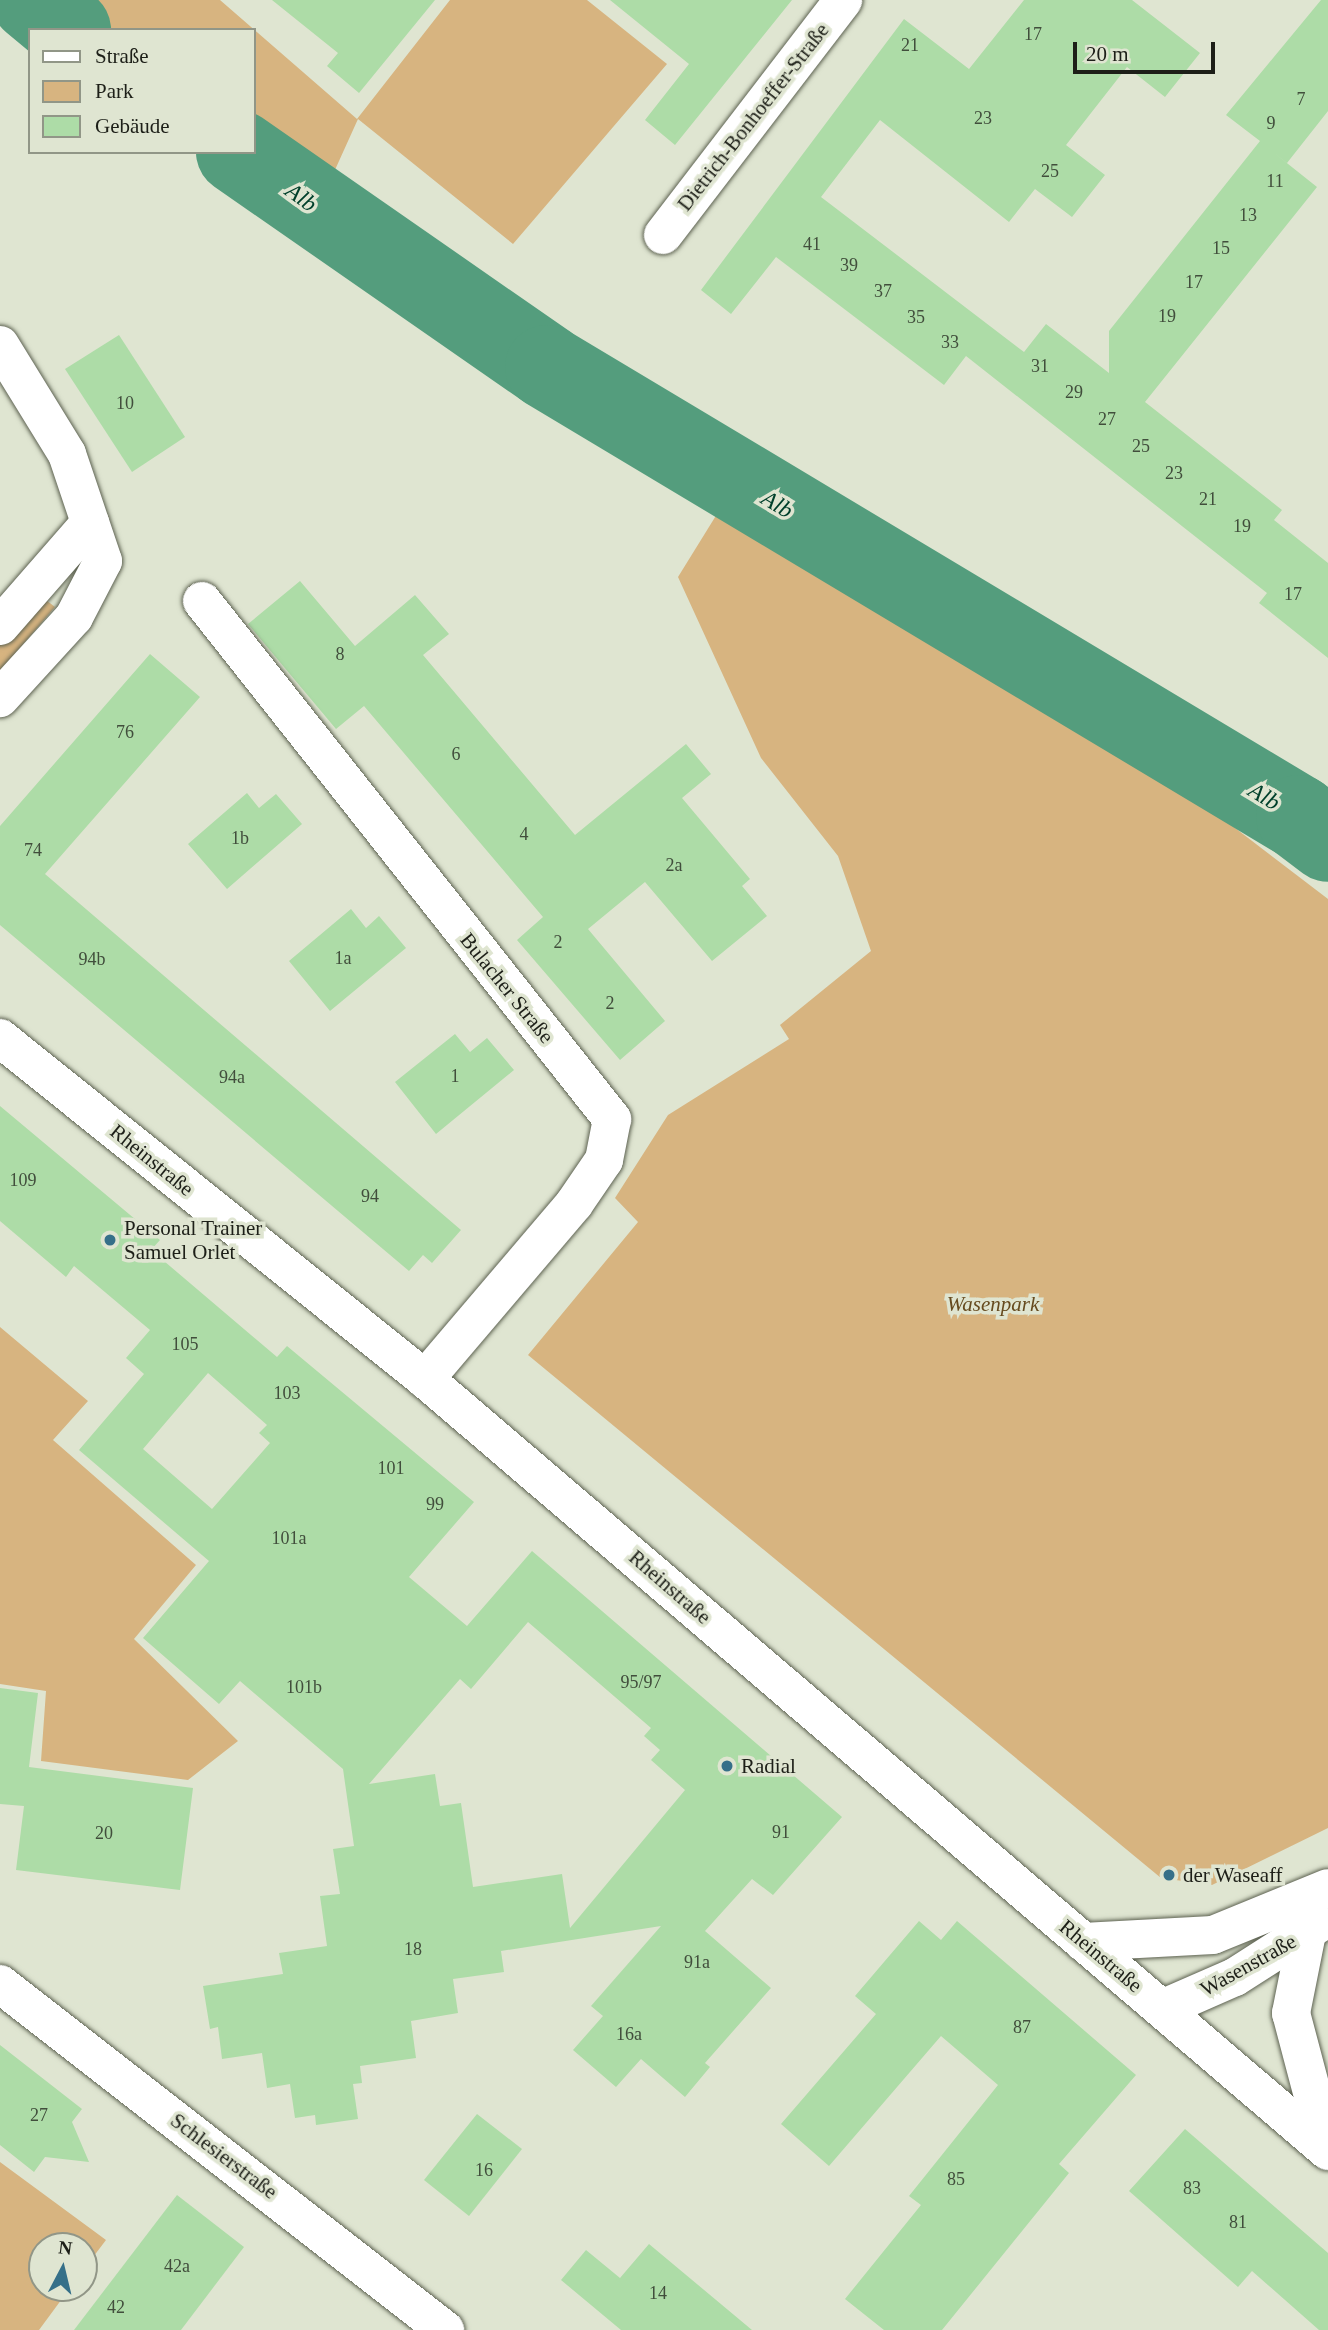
<!DOCTYPE html>
<html>
<head>
<meta charset="utf-8">
<style>
  body { margin:0 }
  #map { position:relative; width:1328px; height:2330px; overflow:hidden; background:#dfe5d1; font-family:"Times New Roman",serif }
  div>[style] { position:absolute }
  .green>* { inset:0; background:#d7b480 }
  .river>* { height:84px; margin:-42px; padding:0 42px; transform-origin:42px; border-radius:42px; background:#549d7d }
  .building>* { inset:0; background:#addca7 }
  .roads { filter:drop-shadow(0 0 2px #5d6251) drop-shadow(0 0 2px #5d6251) }
  .minor>* { height:38px; margin:-19px; padding:0 19px; transform-origin:19px; border-radius:19px; background:#fff }
  .tertiary>* { height:38px; margin:-19px; padding:0 19px; transform-origin:19px; border-radius:19px; background:#fff }
  .secondary>* { height:38px; margin:-19px; padding:0 19px; transform-origin:19px; border-radius:19px; background:#fff }
  .dots>* { width:19px; height:19px; translate:-50% -50%; box-sizing:border-box; border:4px solid #dfe5d1; border-radius:50% }
  span { translate:-50% -50%; white-space:nowrap; text-align:center; line-height:1.15; -webkit-text-stroke:7px #dfe5d1; paint-order:stroke }
  .number-label { font-size:18px; color:#414e3c }
  .number-label span { -webkit-text-stroke-width:0 }
  .street-label { font-size:21px; color:#1d1f18 }
  .poi-label { font-size:21px; color:#1d1f18 }
  .left { translate:0 -50%; text-align:left }
  .park-label { font-size:21px; color:#664b1f; font-style:italic }
  .water-label { font-size:23px; color:#00402b; font-style:italic }
  .legend { position:absolute; left:28px; top:28px; width:228px; height:126px; box-sizing:border-box; background:#dfe5d1; border:2px solid #919687; margin:0; padding:9px 12px; list-style:none; font-size:21px; color:#1d1f18 }
  .legend li { display:flex; align-items:center; gap:14px; height:35px }
  .legend b { width:35px; border:2px solid #919687 }
  .north { position:absolute; left:28px; top:2232px; width:70px; height:70px; box-sizing:border-box; background:#dfe5d1; border:2px solid #919687; border-radius:50%; rotate:7deg; font-size:19px; font-weight:700; line-height:28px; text-align:center; color:#1d1f18 }
  .north::after { content:''; display:block; margin:auto; width:24px; height:32px; background:#367089; clip-path:polygon(50% 0,100% 100%,50% 72%,0 100%) }
  .scale { position:absolute; left:1073px; top:42px; width:142px; height:32px; box-sizing:border-box; border:4px solid #1d1f18; border-top:0; padding-left:9px; font-size:21px; line-height:24px; white-space:nowrap; color:#1d1f18; -webkit-text-stroke:5px #dfe5d1; paint-order:stroke }
</style>
</head>
<body>
<div id="map">
  <div class="green">
    <div style="clip-path:polygon(47px 0,220px 0,357px 119px,450px 0,587px 0,667px 64px,513px 244px,358px 119px,325px 192px,254px 143px,254px 30px,90px 30px)"></div>
    <div style="clip-path:polygon(717px 514px,1077px 707px,1328px 899px,1328px 1828px,1212px 1885px,1161px 1878px,528px 1355px,638px 1222px,615px 1198px,668px 1115px,789px 1039px,780px 1025px,871px 951px,838px 856px,761px 758px,678px 577px)"></div>
    <div style="clip-path:polygon(42px 597px,55px 607px,0 671px,0 645px)"></div>
    <div style="clip-path:polygon(0 1327px,88px 1401px,53px 1440px,196px 1565px,134px 1639px,238px 1741px,188px 1780px,41px 1761px,46px 1691px,0 1684px)"></div>
    <div style="clip-path:polygon(0 2162px,106px 2240px,84px 2269px,84px 2246px,42px 2246px,42px 2288px,70px 2288px,39px 2330px,0 2330px)"></div>
  </div>
  <div class="river">
    <div style="left:33px;top:0;width:47px;rotate:39.8deg"></div>
    <div style="left:238px;top:152px;width:376px;rotate:34.8deg"></div>
    <div style="left:547px;top:367px;width:876px;rotate:30.93deg"></div>
    <div style="left:1298px;top:817px;width:38px;rotate:37deg"></div>
  </div>
  <div class="building">
    <div style="clip-path:polygon(272px 0,435px 0,359px 93px,327px 66px,338px 53px)"></div>
    <div style="clip-path:polygon(610px 0,792px 0,675px 145px,645px 120px,689px 64px)"></div>
    <div style="clip-path:polygon(1024px 0,1132px 0,1200px 53px,1165px 97px,1127px 67px,1066px 145px,1105px 175px,1072px 217px,1035px 189px,1009px 222px,880px 120px,821px 197px,1024px 352px,1046px 324px,1109px 373px,1109px 331px,1260px 141px,1226px 115px,1321px 0,1328px 0,1328px 111px,1287px 163px,1273px 152px,1317px 187px,1145px 402px,1282px 510px,1274px 520px,1328px 563px,1328px 658px,1259px 603px,1267px 593px,966px 356px,944px 385px,776px 257px,731px 314px,701px 290px,904px 19px,969px 69px)"></div>
    <div style="clip-path:polygon(119px 335px,185px 437px,132px 472px,65px 369px)"></div>
    <div style="clip-path:polygon(300px 581px,355px 646px,415px 595px,449px 634px,423px 655px,575px 835px,686px 744px,711px 774px,682px 798px,750px 879px,742px 886px,767px 916px,712px 961px,645px 882px,588px 929px,665px 1021px,620px 1060px,517px 940px,543px 917px,364px 706px,336px 729px,248px 624px)"></div>
    <div style="clip-path:polygon(150px 654px,200px 697px,45px 874px,461px 1230px,432px 1263px,423px 1255px,409px 1271px,0 925px,0 826px)"></div>
    <div style="clip-path:polygon(247px 793px,259px 808px,276px 794px,302px 824px,227px 889px,188px 844px)"></div>
    <div style="clip-path:polygon(351px 909px,366px 928px,379px 916px,406px 948px,330px 1011px,289px 961px)"></div>
    <div style="clip-path:polygon(455px 1034px,470px 1052px,487px 1038px,514px 1070px,436px 1134px,395px 1082px)"></div>
    <div style="clip-path:polygon(evenodd,0 1106px,160px 1240px,151px 1250px,277px 1357px,287px 1346px,474px 1502px,409px 1577px,467px 1626px,532px 1551px,842px 1817px,773px 1895px,752px 1879px,705px 1931px,771px 1988px,705px 2063px,710px 2067px,685px 2097px,641px 2059px,616px 2087px,573px 2050px,603px 2016px,591px 2006px,661px 1926px,501px 1951px,504px 1972px,453px 1979px,458px 2013px,411px 2021px,416px 2058px,360px 2066px,362px 2083px,353px 2084px,358px 2119px,316px 2125px,315px 2115px,295px 2118px,290px 2084px,267px 2088px,262px 2053px,222px 2059px,218px 2027px,210px 2029px,203px 1986px,283px 1974px,279px 1953px,327px 1946px,320px 1896px,340px 1894px,333px 1849px,354px 1846px,343px 1769px,240px 1681px,219px 1704px,143px 1638px,209px 1561px,79px 1450px,144px 1374px,126px 1358px,150px 1330px,74px 1266px,66px 1277px,0 1221px,0 1106px,208px 1373px,267px 1425px,259px 1433px,270px 1443px,212px 1509px,143px 1449px,208px 1373px,0 1106px,528px 1622px,651px 1728px,644px 1736px,660px 1750px,651px 1760px,685px 1790px,570px 1928px,562px 1874px,473px 1887px,461px 1803px,440px 1806px,435px 1774px,369px 1784px,460px 1679px,471px 1689px,528px 1622px)"></div>
    <div style="clip-path:polygon(0 1688px,38px 1693px,29px 1767px,193px 1788px,180px 1890px,16px 1870px,24px 1806px,0 1804px)"></div>
    <div style="clip-path:polygon(919px 1921px,941px 1940px,957px 1921px,1136px 2075px,1059px 2164px,1069px 2173px,942px 2330px,884px 2330px,845px 2299px,921px 2205px,909px 2196px,998px 2085px,941px 2036px,829px 2166px,781px 2124px,876px 2014px,855px 1996px)"></div>
    <div style="clip-path:polygon(0 2045px,82px 2109px,72px 2122px,89px 2162px,45px 2157px,34px 2172px,0 2145px)"></div>
    <div style="clip-path:polygon(477px 2114px,522px 2149px,469px 2216px,424px 2180px)"></div>
    <div style="clip-path:polygon(1185px 2129px,1328px 2253px,1328px 2330px,1319px 2330px,1252px 2271px,1238px 2287px,1129px 2191px)"></div>
    <div style="clip-path:polygon(177px 2195px,244px 2247px,181px 2330px,74px 2330px)"></div>
    <div style="clip-path:polygon(649px 2244px,752px 2330px,621px 2330px,561px 2280px,586px 2250px,620px 2278px)"></div>
  </div>
  <div class="roads">
    <div class="minor">
      <div style="left:663px;top:235px;width:296px;rotate:-52.5deg"></div>
      <div style="left:202px;top:601px;width:661px;rotate:51.64deg"></div>
      <div style="left:612px;top:1119px;width:42px;rotate:101deg"></div>
      <div style="left:604px;top:1160px;width:53px;rotate:124.3deg"></div>
      <div style="left:574px;top:1204px;width:230px;rotate:130.4deg"></div>
      <div style="left:0;top:1984px;width:564px;rotate:37.87deg"></div>
    </div>
    <div class="tertiary">
      <div style="left:0;top:345px;width:128px;rotate:58.4deg"></div>
      <div style="left:67px;top:454px;width:113px;rotate:71.4deg"></div>
      <div style="left:103px;top:561px;width:63px;rotate:117.4deg"></div>
      <div style="left:74px;top:617px;width:110px;rotate:132.4deg"></div>
      <div style="left:0;top:626px;width:137px;rotate:-48.9deg"></div>
      <div style="left:1307px;top:1933px;width:82px;rotate:101.3deg"></div>
      <div style="left:1291px;top:2013px;width:141px;rotate:75.2deg"></div>
      <div style="left:1083px;top:1942px;width:130px;rotate:-3.1deg"></div>
      <div style="left:1213px;top:1935px;width:124px;rotate:-22.2deg"></div>
      <div style="left:1164px;top:2008px;width:77px;rotate:-23.6deg"></div>
      <div style="left:1235px;top:1977px;width:98px;rotate:-32.6deg"></div>
    </div>
    <div class="secondary">
      <div style="left:0;top:1038px;width:545px;rotate:38.74deg"></div>
      <div style="left:425px;top:1379px;width:1188px;rotate:40.53deg"></div>
    </div>
  </div>
  <div class="dots">
    <div style="left:110px;top:1240px;background:#367089"></div>
    <div style="left:727px;top:1766px;background:#367089"></div>
    <div style="left:1169px;top:1875px;background:#367089"></div>
  </div>
  <div class="number-label">
    <span style="left:1033px;top:34px">17</span>
    <span style="left:910px;top:45px">21</span>
    <span style="left:1301px;top:99px">7</span>
    <span style="left:983px;top:118px">23</span>
    <span style="left:1271px;top:123px">9</span>
    <span style="left:1050px;top:171px">25</span>
    <span style="left:1275px;top:181px">11</span>
    <span style="left:1248px;top:215px">13</span>
    <span style="left:812px;top:244px">41</span>
    <span style="left:1221px;top:248px">15</span>
    <span style="left:849px;top:265px">39</span>
    <span style="left:1194px;top:282px">17</span>
    <span style="left:883px;top:291px">37</span>
    <span style="left:1167px;top:316px">19</span>
    <span style="left:916px;top:317px">35</span>
    <span style="left:950px;top:342px">33</span>
    <span style="left:1040px;top:366px">31</span>
    <span style="left:1074px;top:392px">29</span>
    <span style="left:125px;top:403px">10</span>
    <span style="left:1107px;top:419px">27</span>
    <span style="left:1141px;top:446px">25</span>
    <span style="left:1174px;top:473px">23</span>
    <span style="left:1208px;top:499px">21</span>
    <span style="left:1242px;top:526px">19</span>
    <span style="left:1293px;top:594px">17</span>
    <span style="left:340px;top:654px">8</span>
    <span style="left:125px;top:732px">76</span>
    <span style="left:456px;top:754px">6</span>
    <span style="left:524px;top:834px">4</span>
    <span style="left:240px;top:838px">1b</span>
    <span style="left:33px;top:850px">74</span>
    <span style="left:674px;top:865px">2a</span>
    <span style="left:558px;top:942px">2</span>
    <span style="left:343px;top:958px">1a</span>
    <span style="left:92px;top:959px">94b</span>
    <span style="left:610px;top:1003px">2</span>
    <span style="left:455px;top:1076px">1</span>
    <span style="left:232px;top:1077px">94a</span>
    <span style="left:23px;top:1180px">109</span>
    <span style="left:370px;top:1196px">94</span>
    <span style="left:185px;top:1344px">105</span>
    <span style="left:287px;top:1393px">103</span>
    <span style="left:391px;top:1468px">101</span>
    <span style="left:435px;top:1504px">99</span>
    <span style="left:289px;top:1538px">101a</span>
    <span style="left:641px;top:1682px">95/97</span>
    <span style="left:304px;top:1687px">101b</span>
    <span style="left:781px;top:1832px">91</span>
    <span style="left:104px;top:1833px">20</span>
    <span style="left:413px;top:1949px">18</span>
    <span style="left:697px;top:1962px">91a</span>
    <span style="left:1022px;top:2027px">87</span>
    <span style="left:629px;top:2034px">16a</span>
    <span style="left:39px;top:2115px">27</span>
    <span style="left:484px;top:2170px">16</span>
    <span style="left:956px;top:2179px">85</span>
    <span style="left:1192px;top:2188px">83</span>
    <span style="left:1238px;top:2222px">81</span>
    <span style="left:177px;top:2266px">42a</span>
    <span style="left:658px;top:2293px">14</span>
    <span style="left:116px;top:2307px">42</span>
  </div>
  <div class="street-label">
    <span style="left:753px;top:117px;rotate:-52deg">Dietrich-Bonhoeffer-Straße</span>
    <span style="left:507px;top:988px;rotate:51deg">Bulacher Straße</span>
    <span style="left:152px;top:1160px;rotate:39deg">Rheinstraße</span>
    <span style="left:670px;top:1587px;rotate:41deg">Rheinstraße</span>
    <span style="left:1101px;top:1956px;rotate:40deg">Rheinstraße</span>
    <span style="left:1248px;top:1965px;rotate:-29deg">Wasenstraße</span>
    <span style="left:224px;top:2156px;rotate:37deg">Schlesierstraße</span>
  </div>
  <div class="poi-label">
    <span class="left" style="left:124px;top:1240px">Personal Trainer<br>Samuel Orlet</span>
    <span class="left" style="left:741px;top:1766px">Radial</span>
    <span class="left" style="left:1183px;top:1875px">der Waseaff</span>
  </div>
  <div class="park-label">
    <span style="left:993px;top:1304px">Wasenpark</span>
  </div>
  <div class="water-label">
    <span style="left:301px;top:198px;rotate:36deg">Alb</span>
    <span style="left:777px;top:505px;rotate:31deg">Alb</span>
    <span style="left:1264px;top:797px;rotate:31deg">Alb</span>
  </div>
  <ul class="legend">
  <li><b style="height:9px;background:#fff"></b>Straße</li>
  <li><b style="height:19px;background:#d7b480"></b>Park</li>
  <li><b style="height:19px;background:#addca7"></b>Gebäude</li>
  </ul>
  <div class="north">N</div>
  <div class="scale">20 m</div>
</div>
</body>
</html>
